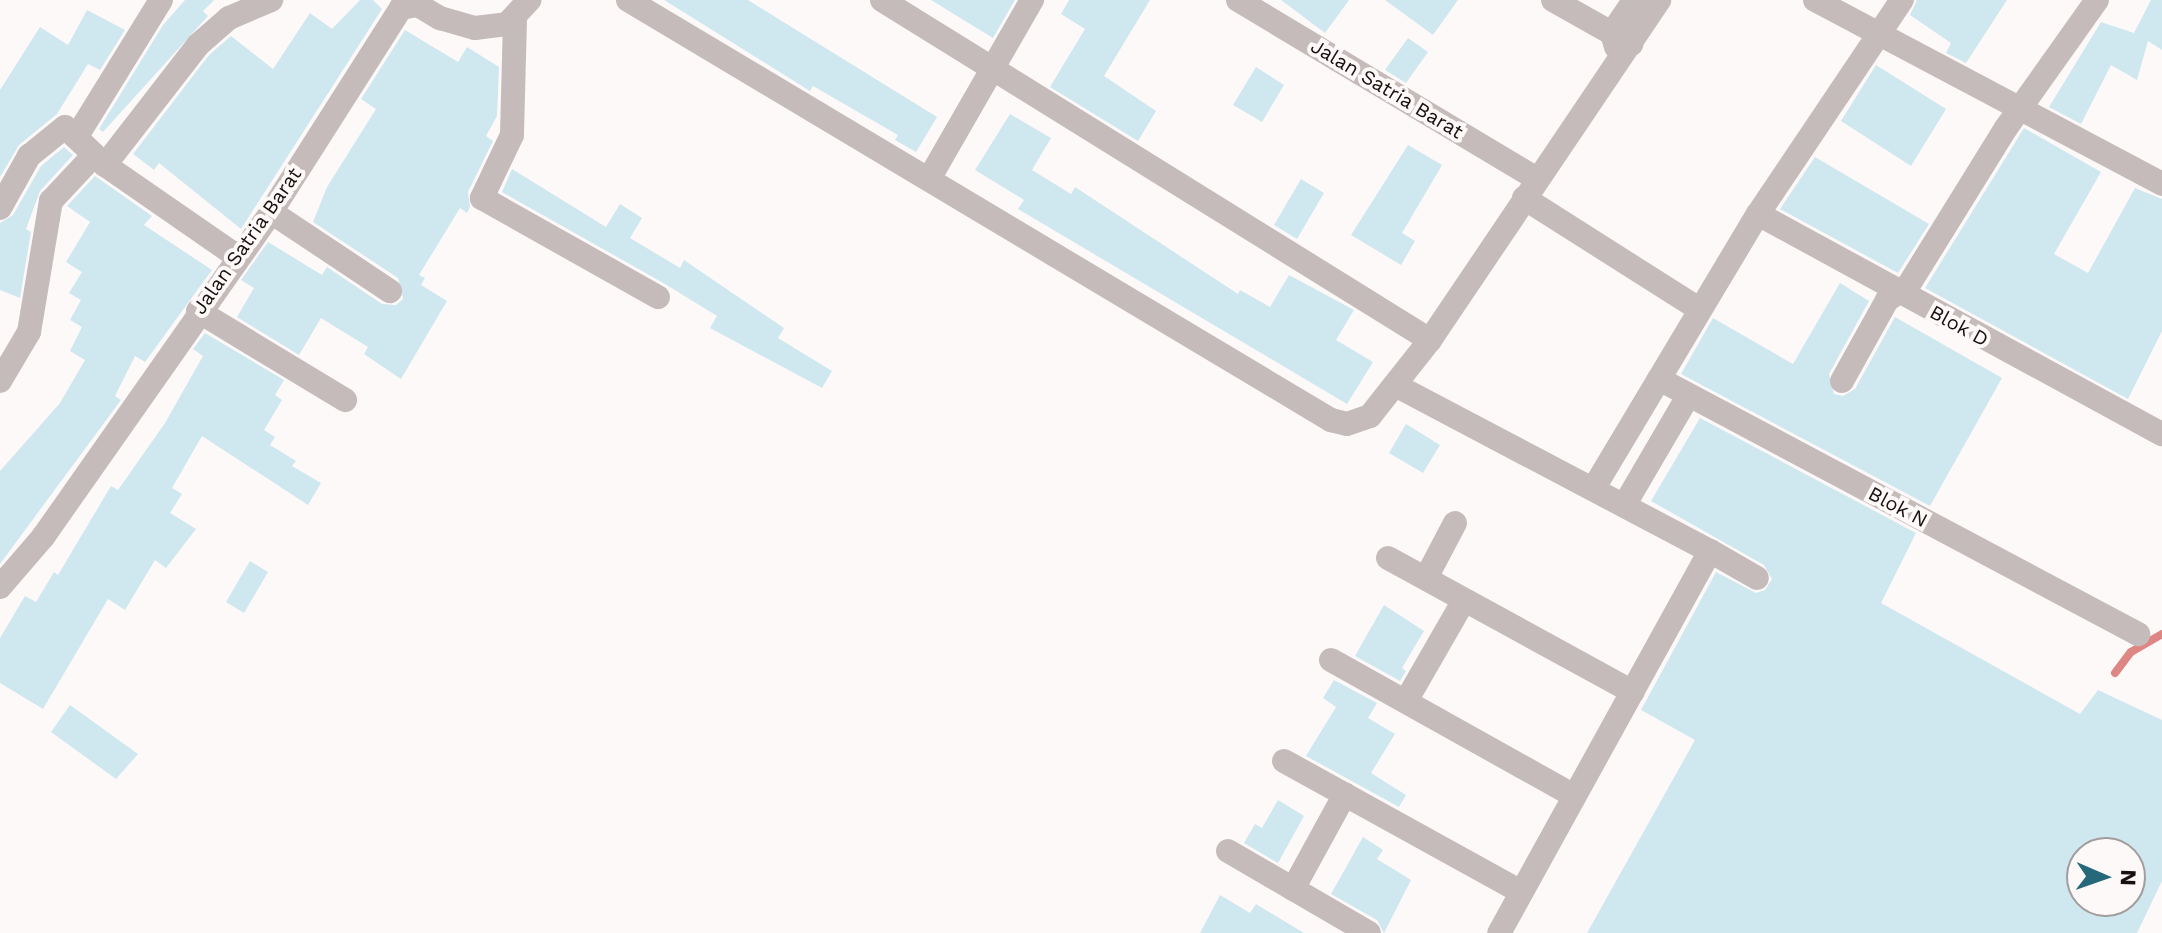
<!DOCTYPE html>
<html>
<head>
<meta charset="utf-8">
<style>
  body { margin:0 }
  #map { position:relative; width:2162px; height:933px; overflow:hidden; background:#fef9f9; font-family:"Work Sans",sans-serif }
  div>[style] { position:absolute }
  .stream>* { height:8px; margin:-4px; padding:0 4px; transform-origin:4px; border-radius:4px; background:#dd8683 }
  .building>* { inset:0; background:#cfe7ee }
  .minor>* { height:24px; margin:-12px; padding:0 12px; transform-origin:12px; border-radius:12px; background:#c6bbbb }
  span { translate:-50% -50%; white-space:nowrap; text-align:center; line-height:1.15; -webkit-text-stroke:8px #fef9f9; paint-order:stroke }
  .street-label { font-size:20px; color:#191110 }
  .north { position:absolute; left:2066px; top:837px; width:80px; height:80px; box-sizing:border-box; background:#fef9f9; border:2px solid #a29c9c; border-radius:50%; rotate:92deg; font-size:22px; font-weight:700; line-height:32px; text-align:center; color:#191110 }
  .north::after { content:''; display:block; margin:auto; width:28px; height:36px; background:#246879; clip-path:polygon(50% 0,100% 100%,50% 72%,0 100%) }
</style>
</head>
<body>
<div id="map">
  <div class="stream">
    <div style="left:2115px;top:673px;width:26px;rotate:-53deg"></div>
    <div style="left:2131px;top:652px;width:36px;rotate:-30deg"></div>
  </div>
  <div class="building">
    <div style="clip-path:polygon(185px 0,214px 0,203px 11px,208px 16px,103px 132px,99px 129px,163px 25px)"></div>
    <div style="clip-path:polygon(360px 0,373px 0,382px 9px,241px 229px,159px 163px,154px 170px,133px 154px,209px 55px,231px 36px,273px 69px,310px 13px,332px 29px)"></div>
    <div style="clip-path:polygon(664px 0,748px 0,937px 117px,916px 152px,895px 140px,898px 135px,813px 86px,810px 91px)"></div>
    <div style="clip-path:polygon(931px 0,1015px 0,993px 38px)"></div>
    <div style="clip-path:polygon(1069px 0,1150px 0,1104px 76px,1156px 111px,1138px 141px,1050px 87px,1085px 29px,1061px 14px)"></div>
    <div style="clip-path:polygon(1281px 0,1349px 0,1325px 33px)"></div>
    <div style="clip-path:polygon(1385px 0,1458px 0,1433px 35px)"></div>
    <div style="clip-path:polygon(1917px 0,2007px 0,1966px 63px,1946px 53px,1951px 43px,1910px 15px)"></div>
    <div style="clip-path:polygon(2151px 0,2162px 0,2162px 50px,2148px 41px,2137px 80px,2111px 65px,2081px 124px,2049px 107px,2101px 22px,2134px 33px)"></div>
    <div style="clip-path:polygon(87px 10px,125px 30px,100px 70px,88px 64px,57px 114px,19px 145px,0 177px,0 90px,40px 27px,68px 45px)"></div>
    <div style="clip-path:polygon(405px 30px,458px 62px,467px 47px,499px 67px,497px 116px,486px 136px,493px 141px,468px 192px,470px 207px,467px 213px,460px 208px,419px 275px,425px 278px,421px 285px,447px 301px,401px 379px,364px 354px,368px 347px,321px 318px,299px 355px,237px 317px,254px 288px,241px 280px,268px 242px,322px 275px,327px 267px,382px 304px,396px 305px,403px 299px,398px 278px,313px 222px,327px 187px,376px 109px,361px 99px)"></div>
    <div style="clip-path:polygon(1408px 38px,1428px 52px,1406px 83px,1385px 70px)"></div>
    <div style="clip-path:polygon(1876px 65px,1946px 109px,1911px 166px,1841px 121px)"></div>
    <div style="clip-path:polygon(1256px 67px,1284px 85px,1262px 122px,1233px 105px)"></div>
    <div style="clip-path:polygon(1010px 114px,1051px 138px,1032px 170px,1071px 194px,1075px 187px,1238px 294px,1240px 290px,1270px 307px,1289px 275px,1354px 310px,1336px 340px,1373px 362px,1347px 404px,1018px 209px,1024px 200px,975px 170px)"></div>
    <div style="clip-path:polygon(2024px 128px,2101px 172px,2054px 254px,2088px 273px,2135px 188px,2162px 199px,2162px 331px,2128px 399px,1925px 288px)"></div>
    <div style="clip-path:polygon(1408px 145px,1442px 165px,1402px 233px,1415px 241px,1401px 265px,1351px 235px)"></div>
    <div style="clip-path:polygon(64px 147px,73px 155px,40px 191px,26px 229px,31px 232px,20px 298px,0 290px,0 223px,13px 215px,41px 166px)"></div>
    <div style="clip-path:polygon(1815px 157px,1929px 224px,1898px 273px,1780px 209px)"></div>
    <div style="clip-path:polygon(512px 169px,606px 227px,620px 204px,642px 218px,630px 238px,680px 268px,684px 260px,784px 328px,778px 338px,832px 371px,822px 388px,710px 328px,717px 316px,665px 284px,502px 192px)"></div>
    <div style="clip-path:polygon(95px 176px,152px 216px,144px 225px,212px 270px,145px 362px,135px 356px,115px 396px,121px 400px,0 564px,0 471px,60px 403px,85px 360px,70px 351px,82px 327px,70px 320px,81px 300px,69px 293px,82px 272px,66px 262px,90px 222px,67px 206px)"></div>
    <div style="clip-path:polygon(1301px 179px,1324px 193px,1297px 239px,1274px 225px)"></div>
    <div style="clip-path:polygon(1840px 283px,1869px 301px,1829px 374px,1834px 394px,1843px 396px,1855px 389px,1895px 317px,2002px 378px,1930px 506px,1681px 374px,1713px 318px,1793px 364px)"></div>
    <div style="clip-path:polygon(205px 333px,284px 380px,275px 395px,282px 400px,264px 430px,275px 437px,270px 445px,296px 461px,292px 466px,321px 483px,308px 505px,202px 436px,172px 488px,182px 494px,170px 513px,196px 529px,166px 568px,155px 560px,125px 610px,108px 599px,43px 709px,0 683px,0 638px,25px 596px,36px 602px,54px 572px,58px 575px,111px 486px,118px 490px,165px 423px,203px 356px,193px 349px)"></div>
    <div style="clip-path:polygon(evenodd,1700px 418px,1916px 533px,1881px 603px,2080px 714px,2098px 690px,2162px 720px,2162px 881px,2137px 933px,1587px 933px,1695px 740px,1641px 710px,1716px 572px,1756px 593px,1765px 590px,1772px 579px,1764px 565px,1651px 501px,1700px 418px,2082px 853px,2130px 853px,2130px 901px,2082px 901px,2082px 853px)"></div>
    <div style="clip-path:polygon(1406px 424px,1440px 445px,1423px 473px,1389px 453px)"></div>
    <div style="clip-path:polygon(250px 561px,268px 572px,244px 613px,226px 602px)"></div>
    <div style="clip-path:polygon(1384px 605px,1424px 631px,1402px 668px,1406px 671px,1400px 681px,1355px 656px)"></div>
    <div style="clip-path:polygon(1334px 680px,1377px 703px,1368px 718px,1395px 734px,1371px 773px,1406px 795px,1399px 807px,1306px 756px,1336px 707px,1323px 698px)"></div>
    <div style="clip-path:polygon(70px 705px,138px 754px,116px 779px,51px 732px)"></div>
    <div style="clip-path:polygon(1278px 800px,1304px 816px,1278px 863px,1244px 843px,1255px 824px,1262px 828px)"></div>
    <div style="clip-path:polygon(1363px 837px,1383px 850px,1377px 859px,1411px 880px,1384px 933px,1377px 920px,1331px 894px)"></div>
    <div style="clip-path:polygon(1220px 895px,1250px 913px,1256px 904px,1304px 933px,1200px 933px)"></div>
  </div>
  <div class="minor">
    <div style="left:628px;top:0;width:819px;rotate:30.86deg"></div>
    <div style="left:1331px;top:420px;width:16px;rotate:14deg"></div>
    <div style="left:1347px;top:424px;width:24px;rotate:-19deg"></div>
    <div style="left:1370px;top:416px;width:97px;rotate:-51.7deg"></div>
    <div style="left:1430px;top:340px;width:410px;rotate:-56deg"></div>
    <div style="left:882px;top:0;width:645px;rotate:31.82deg"></div>
    <div style="left:1238px;top:0;width:347px;rotate:30.9deg"></div>
    <div style="left:1553px;top:0;width:90px;rotate:29.4deg"></div>
    <div style="left:1815px;top:0;width:393px;rotate:27.9deg"></div>
    <div style="left:515px;top:19px;width:116px;rotate:91.5deg"></div>
    <div style="left:512px;top:135px;width:70px;rotate:115.5deg"></div>
    <div style="left:482px;top:198px;width:202px;rotate:29.4deg"></div>
    <div style="left:1616px;top:47px;width:15px;rotate:-106deg"></div>
    <div style="left:1612px;top:33px;width:40px;rotate:-56deg"></div>
    <div style="left:77px;top:136px;width:160px;rotate:-58.3deg"></div>
    <div style="left:105px;top:165px;width:152px;rotate:-52.2deg"></div>
    <div style="left:198px;top:45px;width:41px;rotate:-41.1deg"></div>
    <div style="left:229px;top:18px;width:46px;rotate:-23.2deg"></div>
    <div style="left:929px;top:179px;width:207px;rotate:-60.1deg"></div>
    <div style="left:1524px;top:198px;width:207px;rotate:32.4deg"></div>
    <div style="left:0;top:208px;width:60px;rotate:-60.9deg"></div>
    <div style="left:29px;top:156px;width:46px;rotate:-38.9deg"></div>
    <div style="left:65px;top:127px;width:55px;rotate:43.5deg"></div>
    <div style="left:105px;top:165px;width:162px;rotate:34.7deg"></div>
    <div style="left:271px;top:212px;width:143px;rotate:33.6deg"></div>
    <div style="left:1758px;top:214px;width:460px;rotate:28.6deg"></div>
    <div style="left:198px;top:311px;width:172px;rotate:31.2deg"></div>
    <div style="left:1659px;top:379px;width:543px;rotate:28.03deg"></div>
    <div style="left:0;top:381px;width:57px;rotate:-59.4deg"></div>
    <div style="left:29px;top:332px;width:133px;rotate:-80.5deg"></div>
    <div style="left:51px;top:201px;width:63px;rotate:-46.9deg"></div>
    <div style="left:1842px;top:381px;width:93px;rotate:-60.9deg"></div>
    <div style="left:1887px;top:300px;width:25px;rotate:-34deg"></div>
    <div style="left:1908px;top:286px;width:186px;rotate:-58.2deg"></div>
    <div style="left:2006px;top:128px;width:157px;rotate:-54.6deg"></div>
    <div style="left:1395px;top:385px;width:356px;rotate:27.8deg"></div>
    <div style="left:1710px;top:551px;width:436px;rotate:118.9deg"></div>
    <div style="left:1595px;top:486px;width:317px;rotate:-59.1deg"></div>
    <div style="left:1758px;top:214px;width:258px;rotate:-56.1deg"></div>
    <div style="left:1625px;top:504px;width:125px;rotate:-59.7deg"></div>
    <div style="left:1710px;top:551px;width:54px;rotate:29.9deg"></div>
    <div style="left:1388px;top:558px;width:279px;rotate:28.7deg"></div>
    <div style="left:1426px;top:578px;width:62px;rotate:-62.2deg"></div>
    <div style="left:0;top:587px;width:66px;rotate:-49.3deg"></div>
    <div style="left:43px;top:537px;width:397px;rotate:-54.9deg"></div>
    <div style="left:271px;top:212px;width:242px;rotate:-57.5deg"></div>
    <div style="left:401px;top:8px;width:17px;rotate:-10deg"></div>
    <div style="left:418px;top:5px;width:26px;rotate:31deg"></div>
    <div style="left:440px;top:18px;width:36px;rotate:16deg"></div>
    <div style="left:475px;top:28px;width:32px;rotate:-7deg"></div>
    <div style="left:507px;top:24px;width:33px;rotate:-47deg"></div>
    <div style="left:1331px;top:660px;width:278px;rotate:29.2deg"></div>
    <div style="left:1406px;top:701px;width:116px;rotate:-60.1deg"></div>
    <div style="left:1284px;top:761px;width:271px;rotate:28.9deg"></div>
    <div style="left:1228px;top:851px;width:163px;rotate:30.2deg"></div>
    <div style="left:1293px;top:889px;width:108px;rotate:-61.3deg"></div>
  </div>
  <div class="street-label">
    <span style="left:1387px;top:89px;rotate:31deg">Jalan Satria Barat</span>
    <span style="left:247px;top:241px;rotate:-55deg">Jalan Satria Barat</span>
    <span style="left:1959px;top:326px;rotate:29deg">Blok D</span>
    <span style="left:1898px;top:507px;rotate:28deg">Blok N</span>
  </div>
  <div class="north">N</div>
</div>
</body>
</html>
